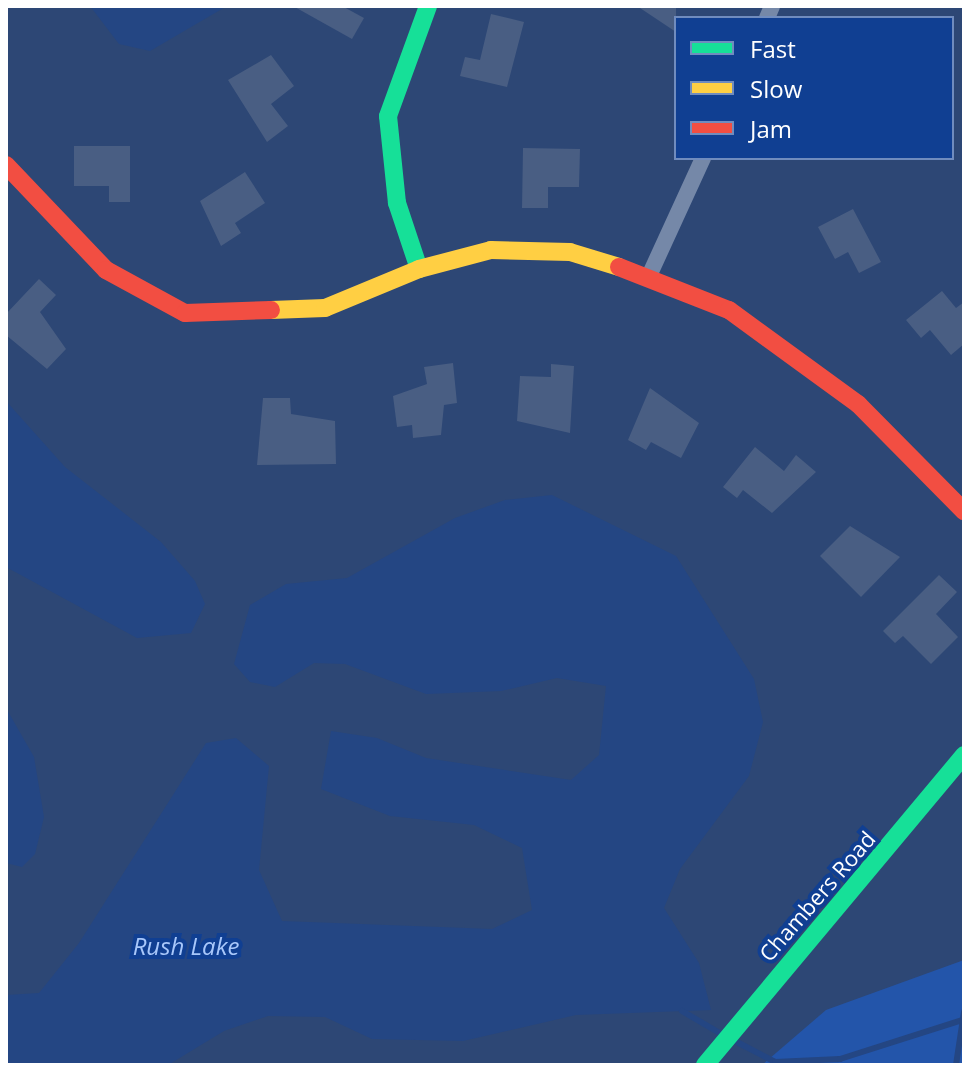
<!DOCTYPE html>
<html>
<head>
<meta charset="utf-8">
<style>
  body { margin:0 }
  #map { position:relative; width:970px; height:1071px; overflow:hidden; background:#2d4775; font-family:"Open Sans",sans-serif }
  div>[style] { position:absolute }
  .green>* { inset:0; background:#2355aa }
  .water>* { inset:0; background:#244683 }
  .stream>* { height:6px; margin:-3px; padding:0 3px; transform-origin:3px; border-radius:3px; background:#244683 }
  .building>* { inset:0; background:#495e83 }
  .street>* { height:16px; margin:-8px; padding:0 8px; transform-origin:8px; border-radius:8px; background:#7588a8 }
  .fast>* { height:18px; margin:-9px; padding:0 9px; transform-origin:9px; border-radius:9px; background:#16e098 }
  .slow>* { height:18px; margin:-9px; padding:0 9px; transform-origin:9px; border-radius:9px; background:#ffcf43 }
  .jam>* { height:18px; margin:-9px; padding:0 9px; transform-origin:9px; border-radius:9px; background:#f24e42 }
  span { translate:-50% -50%; white-space:nowrap; text-align:center; line-height:1.15; -webkit-text-stroke:8px #103f92; paint-order:stroke }
  .street-label { font-size:22px; color:#fff }
  .water-label { font-size:24px; color:#a8c7fa; font-style:italic }
  .frame { position:absolute; inset:0; border:8px solid #fff; pointer-events:none }
  .legend { position:absolute; left:674px; top:16px; width:280px; height:144px; box-sizing:border-box; background:#103f92; border:2px solid #708cbe; margin:0; padding:10px 14px; list-style:none; font-size:24px; color:#fff }
  .legend li { display:flex; align-items:center; gap:16px; height:40px }
  .legend b { width:40px; border:2px solid #708cbe }
</style>
</head>
<body>
<div id="map">
  <div class="green">
    <div style="clip-path:polygon(964px 960px,964px 1065px,762px 1065px,826px 1010px)"></div>
  </div>
  <div class="water">
    <div style="clip-path:polygon(90px 6px,227px 6px,150px 51px,119px 44px)"></div>
    <div style="clip-path:polygon(6px 401px,65px 467px,161px 542px,195px 581px,205px 604px,191px 633px,137px 638px,6px 567px)"></div>
    <div style="clip-path:polygon(552px 495px,676px 556px,754px 679px,763px 722px,749px 776px,680px 869px,664px 908px,699px 963px,711px 1010px,576px 1015px,463px 1041px,372px 1039px,325px 1017px,268px 1016px,224px 1031px,168px 1065px,6px 1065px,6px 995px,39px 993px,79px 943px,206px 743px,236px 738px,269px 766px,259px 870px,282px 921px,492px 929px,532px 910px,522px 848px,474px 825px,390px 816px,321px 789px,331px 731px,377px 738px,426px 758px,571px 780px,599px 755px,606px 686px,557px 678px,501px 691px,426px 694px,345px 664px,314px 663px,275px 687px,250px 682px,234px 664px,250px 605px,286px 584px,347px 578px,455px 518px,505px 500px)"></div>
    <div style="clip-path:polygon(6px 708px,34px 757px,44px 817px,35px 854px,22px 867px,6px 863px)"></div>
  </div>
  <div class="stream">
    <div style="left:682px;top:1011px;width:48px;rotate:30.3deg"></div>
    <div style="left:733px;top:1040px;width:47px;rotate:27.6deg"></div>
    <div style="left:775px;top:1062px;width:65px;rotate:-2.6deg"></div>
    <div style="left:840px;top:1059px;width:128px;rotate:-17.7deg"></div>
    <div style="left:956px;top:1065px;width:54px;rotate:-81.4deg"></div>
  </div>
  <div class="building">
    <div style="clip-path:polygon(293px 6px,342px 6px,364px 18px,352px 39px)"></div>
    <div style="clip-path:polygon(637px 6px,676px 6px,676px 32px)"></div>
    <div style="clip-path:polygon(491px 14px,524px 22px,507px 87px,460px 76px,465px 57px,480px 60px)"></div>
    <div style="clip-path:polygon(271px 55px,294px 86px,271px 104px,288px 126px,267px 142px,228px 80px)"></div>
    <div style="clip-path:polygon(74px 146px,130px 146px,130px 202px,109px 202px,109px 186px,74px 186px)"></div>
    <div style="clip-path:polygon(523px 148px,580px 149px,579px 187px,548px 187px,548px 208px,522px 208px)"></div>
    <div style="clip-path:polygon(245px 172px,265px 203px,235px 223px,241px 233px,221px 246px,200px 201px)"></div>
    <div style="clip-path:polygon(853px 209px,881px 262px,859px 273px,848px 252px,835px 259px,818px 227px)"></div>
    <div style="clip-path:polygon(39px 279px,56px 295px,40px 312px,66px 349px,47px 369px,6px 335px,6px 314px)"></div>
    <div style="clip-path:polygon(942px 291px,956px 308px,964px 302px,964px 344px,951px 355px,930px 330px,921px 338px,906px 320px)"></div>
    <div style="clip-path:polygon(453px 363px,457px 403px,444px 405px,441px 435px,413px 438px,412px 425px,397px 427px,393px 396px,427px 384px,424px 367px)"></div>
    <div style="clip-path:polygon(551px 364px,574px 366px,570px 433px,517px 421px,520px 376px,551px 377px)"></div>
    <div style="clip-path:polygon(650px 388px,699px 423px,681px 458px,651px 442px,646px 450px,628px 440px)"></div>
    <div style="clip-path:polygon(263px 398px,290px 398px,291px 414px,335px 421px,336px 464px,257px 465px)"></div>
    <div style="clip-path:polygon(755px 447px,784px 471px,796px 455px,816px 472px,772px 513px,743px 490px,737px 498px,723px 487px)"></div>
    <div style="clip-path:polygon(850px 526px,900px 557px,861px 597px,820px 556px)"></div>
    <div style="clip-path:polygon(939px 575px,957px 592px,936px 614px,958px 637px,931px 664px,903px 636px,895px 643px,883px 631px)"></div>
  </div>
  <div class="street">
    <div style="left:767px;top:18px;width:13px;rotate:-67deg"></div>
    <div style="left:649px;top:276px;width:130px;rotate:-65.4deg"></div>
  </div>
  <div class="fast">
    <div style="left:419px;top:269px;width:70px;rotate:-108.4deg"></div>
    <div style="left:397px;top:203px;width:87px;rotate:-95.9deg"></div>
    <div style="left:388px;top:116px;width:117px;rotate:-70deg"></div>
    <div style="left:705px;top:1065px;width:404px;rotate:-50.1deg"></div>
  </div>
  <div class="slow">
    <div style="left:271px;top:310px;width:54px;rotate:-2.1deg"></div>
    <div style="left:325px;top:308px;width:102px;rotate:-22.5deg"></div>
    <div style="left:419px;top:269px;width:74px;rotate:-14.8deg"></div>
    <div style="left:491px;top:250px;width:79px;rotate:1.5deg"></div>
    <div style="left:570px;top:252px;width:51px;rotate:17deg"></div>
  </div>
  <div class="jam">
    <div style="left:6px;top:165px;width:145px;rotate:46.4deg"></div>
    <div style="left:106px;top:270px;width:90px;rotate:28.6deg"></div>
    <div style="left:185px;top:313px;width:86px;rotate:-2deg"></div>
    <div style="left:619px;top:267px;width:118px;rotate:21.4deg"></div>
    <div style="left:729px;top:310px;width:160px;rotate:36.1deg"></div>
    <div style="left:858px;top:404px;width:151px;rotate:45.3deg"></div>
  </div>
  <div class="street-label">
    <span style="left:817px;top:896px;rotate:-49deg">Chambers Road</span>
  </div>
  <div class="water-label">
    <span style="left:186px;top:946px">Rush Lake</span>
  </div>
  <div class="frame"></div>
  <ul class="legend">
  <li><b style="height:10px;background:#16e098"></b>Fast</li>
  <li><b style="height:10px;background:#ffcf43"></b>Slow</li>
  <li><b style="height:10px;background:#f24e42"></b>Jam</li>
  </ul>
</div>
</body>
</html>
